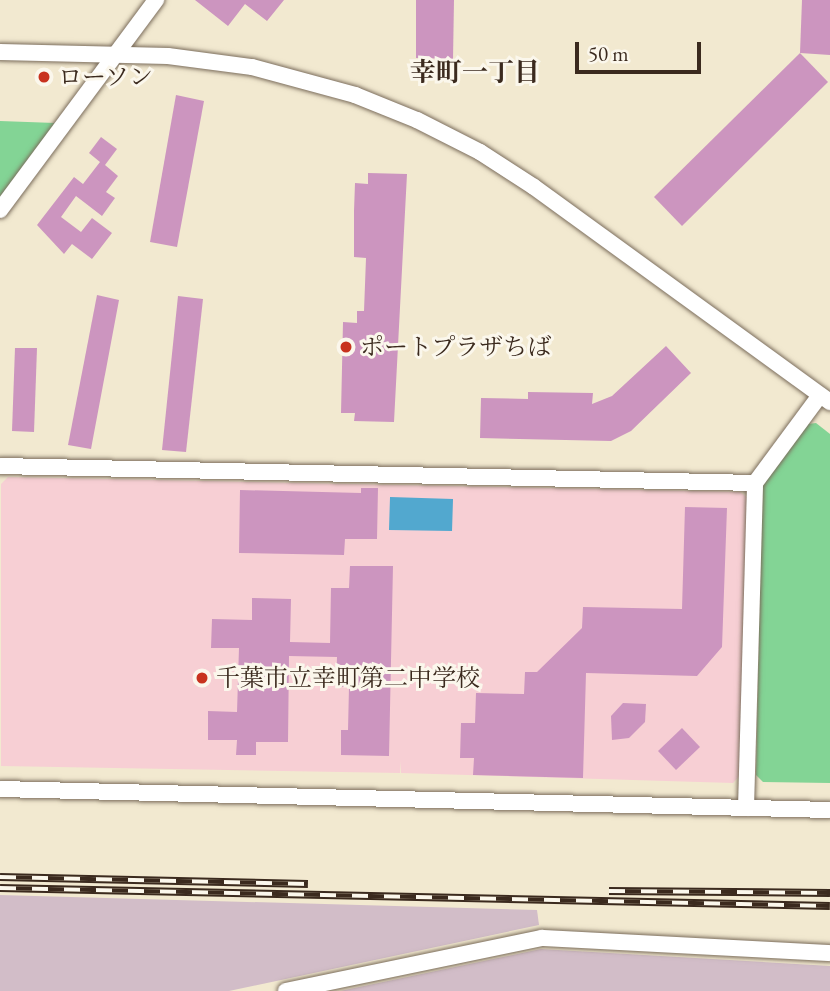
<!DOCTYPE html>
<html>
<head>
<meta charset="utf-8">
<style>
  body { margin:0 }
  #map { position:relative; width:830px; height:991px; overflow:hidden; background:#f2e9d0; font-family:"EB Garamond","Noto Serif JP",serif }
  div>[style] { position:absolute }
  .built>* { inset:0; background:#f7cfd4 }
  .industrial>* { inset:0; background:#d2bdc8 }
  .green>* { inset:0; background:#83d495 }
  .water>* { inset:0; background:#52a8cf }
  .building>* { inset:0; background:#cc95bf }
  .roads { filter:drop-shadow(0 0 2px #7b6d5c) drop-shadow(0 0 2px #7b6d5c) }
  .minor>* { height:16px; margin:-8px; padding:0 8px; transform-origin:8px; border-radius:8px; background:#fff }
  .rail>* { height:8px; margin-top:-4px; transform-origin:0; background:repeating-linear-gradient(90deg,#fbf7ec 0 16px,#3b2a1e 0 32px); box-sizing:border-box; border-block:2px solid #3b2a1e }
  .dots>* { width:19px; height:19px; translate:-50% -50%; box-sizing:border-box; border:4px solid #fbf7ec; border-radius:50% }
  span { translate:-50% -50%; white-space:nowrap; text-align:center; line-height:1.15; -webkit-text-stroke:6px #fbf7ec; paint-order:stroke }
  .poi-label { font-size:24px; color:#3b2a1e }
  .left { translate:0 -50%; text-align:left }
  .neighbourhood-label { font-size:26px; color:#3b2a1e; font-weight:700 }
  .scale { position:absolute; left:575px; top:42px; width:126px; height:32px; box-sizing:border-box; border:4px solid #3b2a1e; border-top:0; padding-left:9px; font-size:21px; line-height:24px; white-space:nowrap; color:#3b2a1e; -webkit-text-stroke:5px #fbf7ec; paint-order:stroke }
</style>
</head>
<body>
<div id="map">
  <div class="built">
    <div style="clip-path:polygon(8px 477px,740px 492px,747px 497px,742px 773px,733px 783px,401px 773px,401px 761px,400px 773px,1px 766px,1px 484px)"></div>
  </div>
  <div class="industrial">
    <div style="clip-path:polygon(0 895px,537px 910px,539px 925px,229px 991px,0 991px)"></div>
    <div style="clip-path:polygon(541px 949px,830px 966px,830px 991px,340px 991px)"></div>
  </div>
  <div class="green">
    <div style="clip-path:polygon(0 121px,55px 123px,0 198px)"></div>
    <div style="clip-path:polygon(816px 423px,830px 434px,830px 783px,763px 782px,756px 775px,762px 485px,808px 424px)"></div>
  </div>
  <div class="water">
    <div style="clip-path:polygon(390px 497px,453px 499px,452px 531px,389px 530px)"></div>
  </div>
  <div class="building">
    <div style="clip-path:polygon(195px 0,284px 0,267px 21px,245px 4px,228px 26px)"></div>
    <div style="clip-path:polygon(416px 0,454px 0,453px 59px,416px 58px)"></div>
    <div style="clip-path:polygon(802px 0,830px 0,830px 55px,800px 53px)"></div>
    <div style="clip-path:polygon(800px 53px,828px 82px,682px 226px,654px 197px)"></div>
    <div style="clip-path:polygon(176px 95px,204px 101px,177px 247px,150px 242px)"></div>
    <div style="clip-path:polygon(101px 137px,117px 149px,105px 165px,118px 176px,106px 192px,115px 198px,102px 216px,76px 196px,61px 217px,81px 232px,92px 218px,112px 233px,92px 259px,72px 244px,64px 254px,37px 225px,74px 177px,83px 184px,100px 162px,89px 153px)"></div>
    <div style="clip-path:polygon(368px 173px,407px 174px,394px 422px,354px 421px,355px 413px,341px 413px,343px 322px,357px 323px,357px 311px,364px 311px,366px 258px,354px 257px,354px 211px,355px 183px,368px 184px)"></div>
    <div style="clip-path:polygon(97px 295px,119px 300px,91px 449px,68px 445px)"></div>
    <div style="clip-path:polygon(178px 296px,203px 299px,186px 452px,162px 450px)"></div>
    <div style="clip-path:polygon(666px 346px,691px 373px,631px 431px,611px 441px,480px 438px,481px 398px,528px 399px,528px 392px,593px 393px,592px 404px,612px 396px)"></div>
    <div style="clip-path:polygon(15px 348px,37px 348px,34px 432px,12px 431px)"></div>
    <div style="clip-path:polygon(361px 488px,378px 488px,377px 539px,345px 539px,344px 555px,239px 553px,240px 490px,361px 493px)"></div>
    <div style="clip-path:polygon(685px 507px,727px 508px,722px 647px,697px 676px,586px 673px,583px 778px,473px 775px,474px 758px,460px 758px,461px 723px,475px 723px,476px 693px,524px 694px,525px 672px,537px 672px,582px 628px,583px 607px,682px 609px)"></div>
    <div style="clip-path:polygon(350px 566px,393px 566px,389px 756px,341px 755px,341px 730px,348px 730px,349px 687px,336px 687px,337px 657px,289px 656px,288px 742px,256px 742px,256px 755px,236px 755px,237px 740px,208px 740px,208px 711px,237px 712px,239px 648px,211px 648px,212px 619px,252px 620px,252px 598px,291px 599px,290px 642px,330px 643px,331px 588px,349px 588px)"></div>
    <div style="clip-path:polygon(623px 703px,646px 704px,645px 722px,629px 738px,612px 740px,611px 716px)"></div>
    <div style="clip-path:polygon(682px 728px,700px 747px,676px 770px,658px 751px)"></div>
  </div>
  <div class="roads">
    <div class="minor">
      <div style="left:0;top:52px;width:168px;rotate:1.4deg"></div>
      <div style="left:168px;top:56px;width:85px;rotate:7.5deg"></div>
      <div style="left:252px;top:67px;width:107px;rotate:15.2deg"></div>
      <div style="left:355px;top:95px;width:67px;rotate:22deg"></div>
      <div style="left:417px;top:120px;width:71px;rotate:26.9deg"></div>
      <div style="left:480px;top:152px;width:64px;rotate:32.9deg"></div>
      <div style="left:534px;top:187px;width:366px;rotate:36deg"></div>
      <div style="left:0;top:210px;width:262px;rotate:-53.4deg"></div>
      <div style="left:0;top:466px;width:755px;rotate:1.29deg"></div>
      <div style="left:0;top:789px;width:830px;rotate:1.45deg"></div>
      <div style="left:746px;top:808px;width:325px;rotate:-88.4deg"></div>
      <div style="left:755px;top:483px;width:109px;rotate:-53.5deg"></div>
      <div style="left:286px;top:991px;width:261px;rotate:-11.7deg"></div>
      <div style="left:542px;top:938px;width:288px;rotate:3deg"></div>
    </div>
  </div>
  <div class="rail">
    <div style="left:0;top:877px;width:308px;rotate:1.3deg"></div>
    <div style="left:0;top:888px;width:830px;rotate:1.24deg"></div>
    <div style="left:609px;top:891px;width:221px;rotate:0.5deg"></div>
  </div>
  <div class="dots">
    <div style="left:44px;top:77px;background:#c8321e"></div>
    <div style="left:346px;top:347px;background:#c8321e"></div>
    <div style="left:202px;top:678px;background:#c8321e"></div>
  </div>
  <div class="poi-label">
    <span class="left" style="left:58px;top:77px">ローソン</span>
    <span class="left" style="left:360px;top:347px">ポートプラザちば</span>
    <span class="left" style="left:216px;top:678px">千葉市立幸町第二中学校</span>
  </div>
  <div class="neighbourhood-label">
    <span style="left:475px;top:73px">幸町一丁目</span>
  </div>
  <div class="scale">50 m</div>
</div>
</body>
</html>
